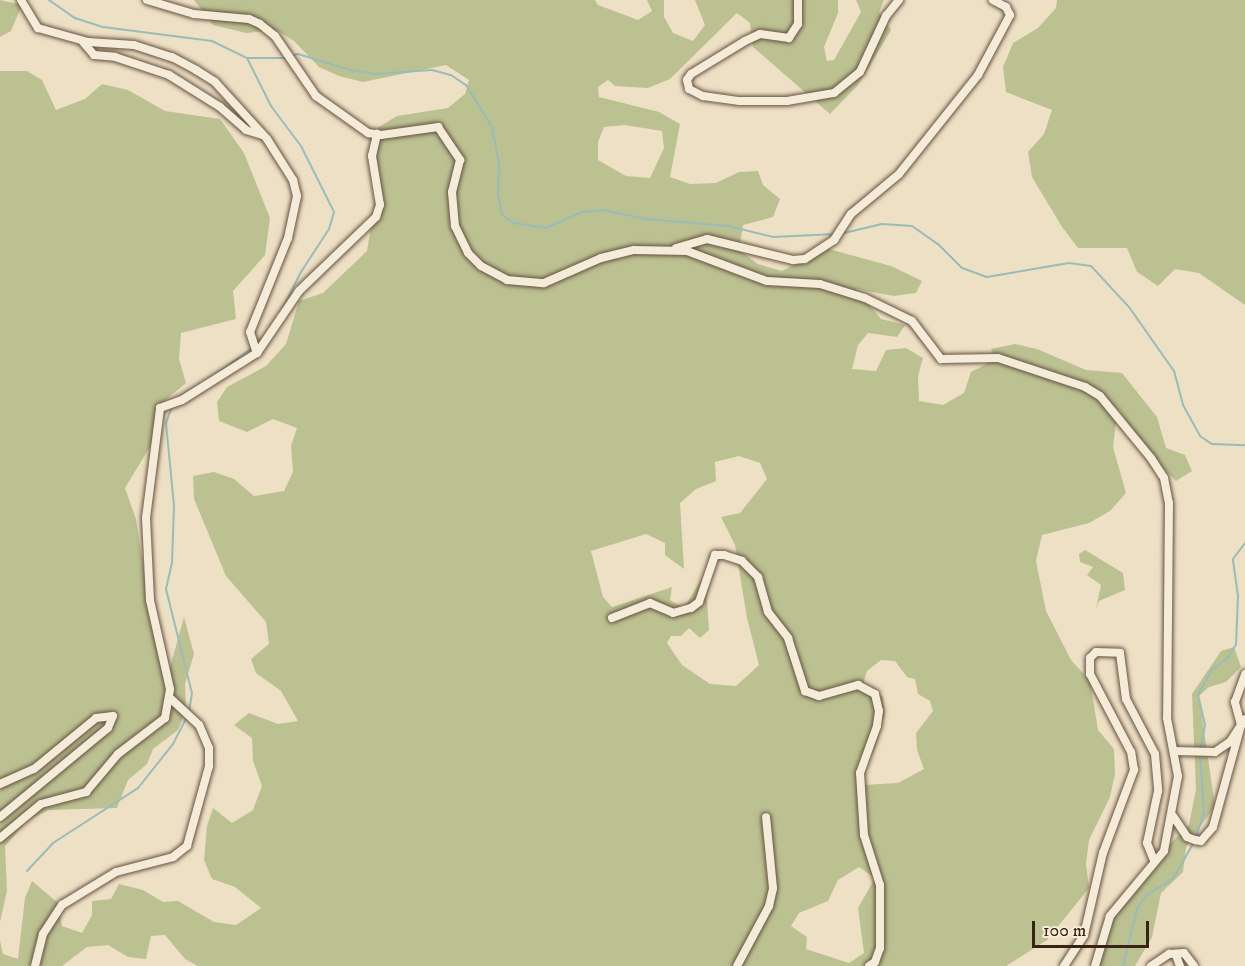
<!DOCTYPE html>
<html>
<head>
<meta charset="utf-8">
<style>
  body { margin:0 }
  #map { position:relative; width:1245px; height:966px; overflow:hidden; background:#eee0c5; font-family:"IM FELL DW Pica",serif }
  div>[style] { position:absolute }
  .green>* { inset:0; background:#bcc192 }
  .stream>* { height:2px; margin:-1px; padding:0 1px; transform-origin:1px; border-radius:1px; background:#9abcb9 }
  .roads { filter:drop-shadow(0 0 2px #665240) drop-shadow(0 0 2px #665240) }
  .minor>* { height:8px; margin:-4px; padding:0 4px; transform-origin:4px; border-radius:4px; background:#f4ebd9 }
  span { translate:-50% -50%; white-space:nowrap; text-align:center; line-height:1.15; -webkit-text-stroke:4.5px #f4ebd9; paint-order:stroke }
  .scale { position:absolute; left:1032px; top:921px; width:117px; height:27px; box-sizing:border-box; border:3px solid #392314; border-top:0; padding-left:8px; font-size:18px; line-height:21px; white-space:nowrap; color:#392314; -webkit-text-stroke:4px #f4ebd9; paint-order:stroke }
</style>
</head>
<body>
<div id="map">
  <div class="green">
    <div style="clip-path:polygon(0 0,22px 5px,11px 31px,0 37px)"></div>
    <div style="clip-path:polygon(evenodd,194px 0,595px 0,598px 5px,638px 20px,652px 11px,647px 0,664px 0,664px 17px,673px 33px,693px 41px,705px 25px,695px 0,838px 0,838px 13px,824px 47px,827px 61px,834px 60px,861px 12px,856px 0,884px 0,879px 12px,891px 30px,858px 85px,830px 114px,753px 47px,750px 23px,737px 13px,670px 79px,648px 88px,615px 86px,608px 80px,598px 87px,599px 97px,659px 112px,680px 124px,670px 177px,690px 184px,716px 183px,739px 172px,758px 171px,763px 185px,780px 199px,773px 217px,743px 225px,739px 250px,758px 264px,782px 271px,825px 248px,891px 266px,922px 281px,916px 293px,894px 296px,856px 289px,881px 319px,905px 325px,897px 337px,868px 333px,858px 345px,852px 369px,876px 371px,886px 350px,906px 348px,923px 358px,918px 376px,919px 401px,943px 405px,964px 393px,971px 372px,996px 359px,991px 349px,1015px 344px,1037px 349px,1086px 370px,1122px 373px,1157px 417px,1166px 448px,1185px 455px,1192px 471px,1176px 481px,1144px 449px,1120px 411px,1108px 402px,1116px 423px,1113px 447px,1126px 493px,1110px 511px,1089px 523px,1042px 535px,1036px 561px,1046px 611px,1071px 660px,1090px 681px,1098px 730px,1114px 749px,1115px 774px,1110px 797px,1089px 840px,1086px 864px,1089px 888px,1047px 940px,1006px 966px,198px 966px,185px 959px,165px 935px,151px 936px,146px 959px,128px 957px,108px 945px,87px 947px,62px 966px,0 966px,0 941px,3px 954px,18px 959px,25px 898px,32px 881px,58px 903px,62px 926px,82px 933px,92px 915px,92px 901px,111px 899px,119px 884px,143px 890px,163px 902px,178px 901px,214px 922px,236px 925px,261px 908px,235px 887px,212px 879px,204px 860px,207px 826px,213px 808px,232px 823px,253px 810px,262px 786px,253px 761px,252px 738px,234px 725px,249px 713px,278px 724px,298px 721px,281px 691px,256px 673px,251px 659px,269px 644px,266px 622px,226px 576px,194px 499px,193px 476px,214px 472px,234px 479px,254px 496px,284px 491px,293px 472px,291px 446px,297px 428px,273px 419px,247px 432px,219px 421px,217px 402px,227px 387px,266px 366px,286px 344px,299px 301px,323px 293px,367px 251px,375px 202px,377px 128px,397px 116px,448px 108px,465px 94px,469px 80px,446px 65px,363px 82px,339px 76px,319px 67px,294px 41px,276px 30px,246px 33px,213px 25px,194px 0,625px 125px,662px 131px,664px 148px,650px 178px,626px 176px,598px 160px,598px 142px,604px 127px,625px 125px,194px 0,739px 456px,760px 463px,767px 479px,740px 513px,721px 517px,735px 545px,747px 618px,759px 665px,736px 686px,710px 684px,682px 665px,667px 643px,671px 636px,681px 636px,689px 628px,700px 638px,709px 630px,706px 586px,701px 580px,684px 608px,670px 600px,672px 587px,612px 607px,603px 597px,591px 551px,646px 534px,665px 543px,665px 555px,684px 569px,680px 503px,696px 489px,716px 481px,715px 462px,739px 456px,194px 0,881px 660px,895px 661px,907px 677px,915px 679px,918px 694px,930px 701px,933px 711px,916px 733px,917px 750px,924px 769px,898px 783px,863px 785px,860px 774px,875px 748px,885px 714px,883px 697px,863px 684px,867px 671px,881px 660px,194px 0,859px 867px,875px 878px,858px 908px,864px 953px,849px 963px,806px 949px,807px 937px,791px 926px,799px 913px,828px 901px,838px 880px,859px 867px)"></div>
    <div style="clip-path:polygon(1057px 0,1245px 0,1245px 305px,1199px 273px,1175px 269px,1158px 286px,1137px 272px,1127px 248px,1078px 248px,1062px 227px,1032px 177px,1028px 152px,1044px 134px,1052px 110px,1006px 92px,1003px 67px,1013px 43px,1038px 28px,1056px 8px)"></div>
    <div style="clip-path:polygon(0 71px,27px 71px,42px 80px,56px 110px,85px 99px,102px 84px,128px 90px,165px 111px,220px 119px,244px 153px,270px 218px,265px 255px,233px 291px,236px 319px,181px 333px,179px 359px,186px 383px,157px 407px,154px 440px,125px 488px,136px 519px,150px 610px,169px 671px,184px 617px,194px 654px,185px 684px,186px 711px,178px 730px,153px 749px,147px 764px,128px 780px,117px 808px,48px 810px,27px 821px,5px 846px,7px 891px,0 922px)"></div>
    <div style="clip-path:polygon(1085px 550px,1123px 573px,1125px 590px,1099px 601px,1096px 609px,1101px 585px,1087px 575px,1093px 567px,1080px 562px,1079px 554px)"></div>
    <div style="clip-path:polygon(1234px 647px,1241px 667px,1226px 682px,1209px 687px,1199px 696px,1215px 806px,1186px 847px,1183px 872px,1161px 893px,1152px 937px,1135px 966px,1097px 966px,1115px 904px,1131px 895px,1165px 849px,1189px 825px,1196px 789px,1192px 694px,1221px 651px)"></div>
  </div>
  <div class="stream">
    <div style="left:49px;top:0;width:32px;rotate:35deg"></div>
    <div style="left:75px;top:18px;width:29px;rotate:18deg"></div>
    <div style="left:103px;top:27px;width:110px;rotate:7.3deg"></div>
    <div style="left:212px;top:41px;width:39px;rotate:26deg"></div>
    <div style="left:247px;top:58px;width:38px"></div>
    <div style="left:291px;top:56px;width:7px;rotate:-16deg"></div>
    <div style="left:298px;top:54px;width:54px;rotate:17.1deg"></div>
    <div style="left:350px;top:70px;width:25px;rotate:9deg"></div>
    <div style="left:375px;top:74px;width:57px;rotate:-4deg"></div>
    <div style="left:432px;top:70px;width:20px;rotate:15deg"></div>
    <div style="left:451px;top:75px;width:18px;rotate:34deg"></div>
    <div style="left:466px;top:85px;width:49px;rotate:58.2deg"></div>
    <div style="left:492px;top:127px;width:37px;rotate:79deg"></div>
    <div style="left:499px;top:163px;width:31px;rotate:92deg"></div>
    <div style="left:498px;top:194px;width:20px;rotate:79deg"></div>
    <div style="left:502px;top:214px;width:14px;rotate:39deg"></div>
    <div style="left:513px;top:223px;width:34px;rotate:8deg"></div>
    <div style="left:547px;top:228px;width:38px;rotate:-25deg"></div>
    <div style="left:582px;top:212px;width:21px;rotate:-5deg"></div>
    <div style="left:603px;top:210px;width:44px;rotate:11.8deg"></div>
    <div style="left:646px;top:219px;width:82px;rotate:4.9deg"></div>
    <div style="left:728px;top:226px;width:46px;rotate:13.7deg"></div>
    <div style="left:773px;top:237px;width:62px;rotate:-2.8deg"></div>
    <div style="left:247px;top:58px;width:54px;rotate:63.4deg"></div>
    <div style="left:271px;top:106px;width:50px;rotate:53.1deg"></div>
    <div style="left:301px;top:146px;width:74px;rotate:63.4deg"></div>
    <div style="left:334px;top:212px;width:18px;rotate:106deg"></div>
    <div style="left:329px;top:229px;width:51px;rotate:123.1deg"></div>
    <div style="left:301px;top:272px;width:44px;rotate:117.1deg"></div>
    <div style="left:840px;top:234px;width:43px;rotate:-13.4deg"></div>
    <div style="left:882px;top:224px;width:30px;rotate:4deg"></div>
    <div style="left:912px;top:226px;width:32px;rotate:35deg"></div>
    <div style="left:938px;top:244px;width:34px;rotate:45deg"></div>
    <div style="left:962px;top:268px;width:27px;rotate:20deg"></div>
    <div style="left:987px;top:277px;width:83px;rotate:-9.7deg"></div>
    <div style="left:1069px;top:263px;width:22px;rotate:8deg"></div>
    <div style="left:1091px;top:266px;width:56px;rotate:47.2deg"></div>
    <div style="left:1129px;top:307px;width:78px;rotate:54.9deg"></div>
    <div style="left:1174px;top:371px;width:35px;rotate:75deg"></div>
    <div style="left:1183px;top:405px;width:35px;rotate:61deg"></div>
    <div style="left:1200px;top:436px;width:14px;rotate:34deg"></div>
    <div style="left:1212px;top:444px;width:33px;rotate:2deg"></div>
    <div style="left:208px;top:380px;width:54px;rotate:-36deg"></div>
    <div style="left:172px;top:406px;width:18px;rotate:109deg"></div>
    <div style="left:166px;top:423px;width:83px;rotate:84.5deg"></div>
    <div style="left:174px;top:506px;width:57px;rotate:92deg"></div>
    <div style="left:172px;top:563px;width:27px;rotate:103deg"></div>
    <div style="left:166px;top:589px;width:107px;rotate:76deg"></div>
    <div style="left:192px;top:693px;width:19px;rotate:99deg"></div>
    <div style="left:1201px;top:749px;width:24px;rotate:-81deg"></div>
    <div style="left:1205px;top:725px;width:31px;rotate:-103deg"></div>
    <div style="left:1198px;top:695px;width:29px;rotate:-61deg"></div>
    <div style="left:1212px;top:670px;width:20px;rotate:-37deg"></div>
    <div style="left:1228px;top:658px;width:16px;rotate:-60deg"></div>
    <div style="left:1236px;top:644px;width:48px;rotate:-87.6deg"></div>
    <div style="left:1238px;top:596px;width:37px;rotate:-98deg"></div>
    <div style="left:1233px;top:559px;width:20px;rotate:-53deg"></div>
    <div style="left:1196px;top:837px;width:25px;rotate:-72deg"></div>
    <div style="left:1204px;top:813px;width:59px;rotate:-93.9deg"></div>
    <div style="left:27px;top:871px;width:38px;rotate:-47deg"></div>
    <div style="left:53px;top:843px;width:101px;rotate:-32.9deg"></div>
    <div style="left:138px;top:788px;width:56px;rotate:-51.5deg"></div>
    <div style="left:173px;top:744px;width:30px;rotate:-63deg"></div>
    <div style="left:1123px;top:966px;width:59px;rotate:-76.2deg"></div>
    <div style="left:1137px;top:909px;width:17px;rotate:-57deg"></div>
    <div style="left:1146px;top:895px;width:31px;rotate:-31deg"></div>
    <div style="left:1173px;top:879px;width:43px;rotate:-60.4deg"></div>
  </div>
  <div class="roads">
    <div class="minor">
      <div style="left:21px;top:0;width:33px;rotate:59deg"></div>
      <div style="left:38px;top:28px;width:52px;rotate:15.6deg"></div>
      <div style="left:88px;top:42px;width:46px;rotate:3.7deg"></div>
      <div style="left:134px;top:45px;width:40px;rotate:18deg"></div>
      <div style="left:172px;top:57px;width:27px;rotate:28deg"></div>
      <div style="left:196px;top:70px;width:22px;rotate:32deg"></div>
      <div style="left:215px;top:82px;width:77px;rotate:47.6deg"></div>
      <div style="left:267px;top:139px;width:49px;rotate:57.6deg"></div>
      <div style="left:293px;top:180px;width:16px;rotate:76deg"></div>
      <div style="left:297px;top:196px;width:43px;rotate:102.1deg"></div>
      <div style="left:288px;top:238px;width:101px;rotate:112deg"></div>
      <div style="left:250px;top:332px;width:22px;rotate:72deg"></div>
      <div style="left:147px;top:0;width:49px;rotate:16.6deg"></div>
      <div style="left:194px;top:14px;width:55px;rotate:5.2deg"></div>
      <div style="left:249px;top:19px;width:12px;rotate:24deg"></div>
      <div style="left:260px;top:24px;width:19px;rotate:39deg"></div>
      <div style="left:275px;top:36px;width:73px;rotate:55.7deg"></div>
      <div style="left:316px;top:96px;width:64px;rotate:35.4deg"></div>
      <div style="left:368px;top:133px;width:13px;rotate:9deg"></div>
      <div style="left:381px;top:135px;width:58px;rotate:-8deg"></div>
      <div style="left:438px;top:127px;width:40px;rotate:56deg"></div>
      <div style="left:460px;top:160px;width:33px;rotate:104deg"></div>
      <div style="left:452px;top:192px;width:34px;rotate:85deg"></div>
      <div style="left:455px;top:226px;width:30px;rotate:64deg"></div>
      <div style="left:468px;top:253px;width:18px;rotate:45deg"></div>
      <div style="left:481px;top:266px;width:30px;rotate:28deg"></div>
      <div style="left:507px;top:280px;width:37px;rotate:5deg"></div>
      <div style="left:544px;top:283px;width:62px;rotate:-23.7deg"></div>
      <div style="left:601px;top:258px;width:34px;rotate:-14deg"></div>
      <div style="left:634px;top:250px;width:53px;rotate:1.1deg"></div>
      <div style="left:687px;top:251px;width:85px;rotate:20.6deg"></div>
      <div style="left:767px;top:281px;width:53px;rotate:3.2deg"></div>
      <div style="left:820px;top:284px;width:47px;rotate:17.3deg"></div>
      <div style="left:865px;top:298px;width:52px;rotate:26.1deg"></div>
      <div style="left:912px;top:321px;width:48px;rotate:52.7deg"></div>
      <div style="left:941px;top:359px;width:57px;rotate:-1deg"></div>
      <div style="left:998px;top:358px;width:92px;rotate:18.4deg"></div>
      <div style="left:1085px;top:387px;width:17px;rotate:31deg"></div>
      <div style="left:1100px;top:396px;width:80px;rotate:50.6deg"></div>
      <div style="left:1151px;top:458px;width:24px;rotate:57deg"></div>
      <div style="left:1164px;top:478px;width:25px;rotate:79deg"></div>
      <div style="left:1169px;top:503px;width:215px;rotate:90.5deg"></div>
      <div style="left:1167px;top:718px;width:59px;rotate:79.3deg"></div>
      <div style="left:1178px;top:776px;width:76px;rotate:100.6deg"></div>
      <div style="left:1164px;top:851px;width:85px;rotate:129.7deg"></div>
      <div style="left:1110px;top:916px;width:52px;rotate:106.7deg"></div>
      <div style="left:798px;top:0;width:24px;rotate:90deg"></div>
      <div style="left:798px;top:24px;width:17px;rotate:123deg"></div>
      <div style="left:789px;top:38px;width:29px;rotate:-172deg"></div>
      <div style="left:760px;top:34px;width:17px;rotate:155deg"></div>
      <div style="left:745px;top:41px;width:63px;rotate:148.6deg"></div>
      <div style="left:691px;top:74px;width:7px;rotate:124deg"></div>
      <div style="left:687px;top:80px;width:9px;rotate:77deg"></div>
      <div style="left:689px;top:89px;width:16px;rotate:27deg"></div>
      <div style="left:703px;top:96px;width:37px;rotate:8deg"></div>
      <div style="left:740px;top:101px;width:47px"></div>
      <div style="left:787px;top:101px;width:48px;rotate:-9.7deg"></div>
      <div style="left:834px;top:93px;width:33px;rotate:-39deg"></div>
      <div style="left:860px;top:72px;width:62px;rotate:-65.1deg"></div>
      <div style="left:886px;top:16px;width:21px;rotate:-51deg"></div>
      <div style="left:82px;top:41px;width:18px;rotate:49deg"></div>
      <div style="left:94px;top:55px;width:21px;rotate:5deg"></div>
      <div style="left:115px;top:57px;width:57px;rotate:18.4deg"></div>
      <div style="left:169px;top:75px;width:60px;rotate:32.1deg"></div>
      <div style="left:220px;top:107px;width:35px;rotate:41deg"></div>
      <div style="left:246px;top:130px;width:17px;rotate:17deg"></div>
      <div style="left:676px;top:248px;width:32px;rotate:-16deg"></div>
      <div style="left:707px;top:239px;width:89px;rotate:13.7deg"></div>
      <div style="left:793px;top:260px;width:12px;rotate:-5deg"></div>
      <div style="left:805px;top:259px;width:35px;rotate:-33deg"></div>
      <div style="left:834px;top:240px;width:31px;rotate:-57deg"></div>
      <div style="left:851px;top:214px;width:62px;rotate:-39.8deg"></div>
      <div style="left:899px;top:174px;width:127px;rotate:-51.4deg"></div>
      <div style="left:978px;top:75px;width:68px;rotate:-61.9deg"></div>
      <div style="left:1010px;top:15px;width:9px;rotate:-117deg"></div>
      <div style="left:1006px;top:7px;width:15px;rotate:-152deg"></div>
      <div style="left:612px;top:618px;width:41px;rotate:-21.5deg"></div>
      <div style="left:650px;top:603px;width:25px;rotate:23deg"></div>
      <div style="left:673px;top:613px;width:19px;rotate:-16deg"></div>
      <div style="left:691px;top:608px;width:10px;rotate:-37deg"></div>
      <div style="left:699px;top:602px;width:50px;rotate:-71.2deg"></div>
      <div style="left:715px;top:555px;width:9px"></div>
      <div style="left:724px;top:555px;width:19px;rotate:18deg"></div>
      <div style="left:742px;top:561px;width:23px;rotate:45deg"></div>
      <div style="left:758px;top:577px;width:36px;rotate:74deg"></div>
      <div style="left:768px;top:612px;width:33px;rotate:52deg"></div>
      <div style="left:788px;top:638px;width:56px;rotate:72.2deg"></div>
      <div style="left:805px;top:691px;width:15px;rotate:20deg"></div>
      <div style="left:819px;top:696px;width:41px;rotate:-15.8deg"></div>
      <div style="left:858px;top:685px;width:19px;rotate:28deg"></div>
      <div style="left:875px;top:694px;width:17px;rotate:77deg"></div>
      <div style="left:879px;top:711px;width:15px;rotate:98deg"></div>
      <div style="left:877px;top:726px;width:50px;rotate:109.9deg"></div>
      <div style="left:860px;top:773px;width:62px;rotate:86.3deg"></div>
      <div style="left:864px;top:835px;width:52px;rotate:72.3deg"></div>
      <div style="left:880px;top:885px;width:63px;rotate:90deg"></div>
      <div style="left:880px;top:948px;width:15px;rotate:110deg"></div>
      <div style="left:875px;top:962px;width:7px;rotate:146deg"></div>
      <div style="left:1174px;top:751px;width:41px;rotate:1.4deg"></div>
      <div style="left:1215px;top:752px;width:18px;rotate:-34deg"></div>
      <div style="left:1230px;top:742px;width:27px;rotate:-57deg"></div>
      <div style="left:0;top:784px;width:37px;rotate:-24deg"></div>
      <div style="left:34px;top:769px;width:80px;rotate:-39.4deg"></div>
      <div style="left:96px;top:718px;width:17px;rotate:-7deg"></div>
      <div style="left:113px;top:716px;width:13px;rotate:113deg"></div>
      <div style="left:108px;top:728px;width:140px;rotate:140.5deg"></div>
      <div style="left:1173px;top:816px;width:25px;rotate:56deg"></div>
      <div style="left:1187px;top:837px;width:9px;rotate:21deg"></div>
      <div style="left:1195px;top:840px;width:6px;rotate:9deg"></div>
      <div style="left:1201px;top:841px;width:18px;rotate:-49deg"></div>
      <div style="left:1213px;top:827px;width:106px;rotate:-74.6deg"></div>
      <div style="left:1241px;top:725px;width:24px;rotate:-105deg"></div>
      <div style="left:1235px;top:702px;width:30px;rotate:-70deg"></div>
      <div style="left:0;top:838px;width:53px;rotate:-39.7deg"></div>
      <div style="left:41px;top:804px;width:47px;rotate:-14.9deg"></div>
      <div style="left:86px;top:792px;width:50px;rotate:-49.9deg"></div>
      <div style="left:118px;top:754px;width:59px;rotate:-37.5deg"></div>
      <div style="left:165px;top:718px;width:29px;rotate:-80deg"></div>
      <div style="left:170px;top:689px;width:91px;rotate:-102.7deg"></div>
      <div style="left:150px;top:600px;width:82px;rotate:-92.8deg"></div>
      <div style="left:146px;top:518px;width:111px;rotate:-82.7deg"></div>
      <div style="left:160px;top:408px;width:23px;rotate:-20deg"></div>
      <div style="left:182px;top:400px;width:89px;rotate:-32.1deg"></div>
      <div style="left:257px;top:353px;width:75px;rotate:-55.9deg"></div>
      <div style="left:299px;top:291px;width:107px;rotate:-43.9deg"></div>
      <div style="left:376px;top:217px;width:13px;rotate:-72deg"></div>
      <div style="left:380px;top:205px;width:50px;rotate:-99.3deg"></div>
      <div style="left:372px;top:156px;width:23px;rotate:-77deg"></div>
      <div style="left:1176px;top:955px;width:12px;rotate:70deg"></div>
      <div style="left:35px;top:966px;width:33px;rotate:-76deg"></div>
      <div style="left:43px;top:934px;width:35px;rotate:-57deg"></div>
      <div style="left:62px;top:905px;width:63px;rotate:-31.4deg"></div>
      <div style="left:116px;top:872px;width:59px;rotate:-14.7deg"></div>
      <div style="left:173px;top:857px;width:18px;rotate:-38deg"></div>
      <div style="left:187px;top:846px;width:83px;rotate:-74.6deg"></div>
      <div style="left:209px;top:766px;width:18px;rotate:-90deg"></div>
      <div style="left:209px;top:748px;width:25px;rotate:-113deg"></div>
      <div style="left:199px;top:725px;width:40px;rotate:-137deg"></div>
      <div style="left:737px;top:966px;width:68px;rotate:-61.9deg"></div>
      <div style="left:769px;top:906px;width:18px;rotate:-77deg"></div>
      <div style="left:773px;top:888px;width:71px;rotate:-95.6deg"></div>
      <div style="left:1064px;top:966px;width:37px;rotate:-57deg"></div>
      <div style="left:1084px;top:935px;width:84px;rotate:-77deg"></div>
      <div style="left:1103px;top:853px;width:89px;rotate:-69.5deg"></div>
      <div style="left:1134px;top:770px;width:18px;rotate:-99deg"></div>
      <div style="left:1131px;top:752px;width:88px;rotate:-117.7deg"></div>
      <div style="left:1090px;top:674px;width:16px;rotate:-90deg"></div>
      <div style="left:1090px;top:658px;width:8px;rotate:-45deg"></div>
      <div style="left:1096px;top:652px;width:24px;rotate:2deg"></div>
      <div style="left:1120px;top:653px;width:46px;rotate:82.6deg"></div>
      <div style="left:1126px;top:699px;width:62px;rotate:62.2deg"></div>
      <div style="left:1155px;top:754px;width:37px;rotate:85deg"></div>
      <div style="left:1158px;top:791px;width:53px;rotate:101.9deg"></div>
      <div style="left:1147px;top:843px;width:18px;rotate:68deg"></div>
      <div style="left:1151px;top:966px;width:22px;rotate:-34deg"></div>
      <div style="left:1169px;top:954px;width:15px;rotate:-4deg"></div>
      <div style="left:1184px;top:953px;width:16px;rotate:52deg"></div>
    </div>
  </div>
  <div class="scale">100 m</div>
</div>
</body>
</html>
